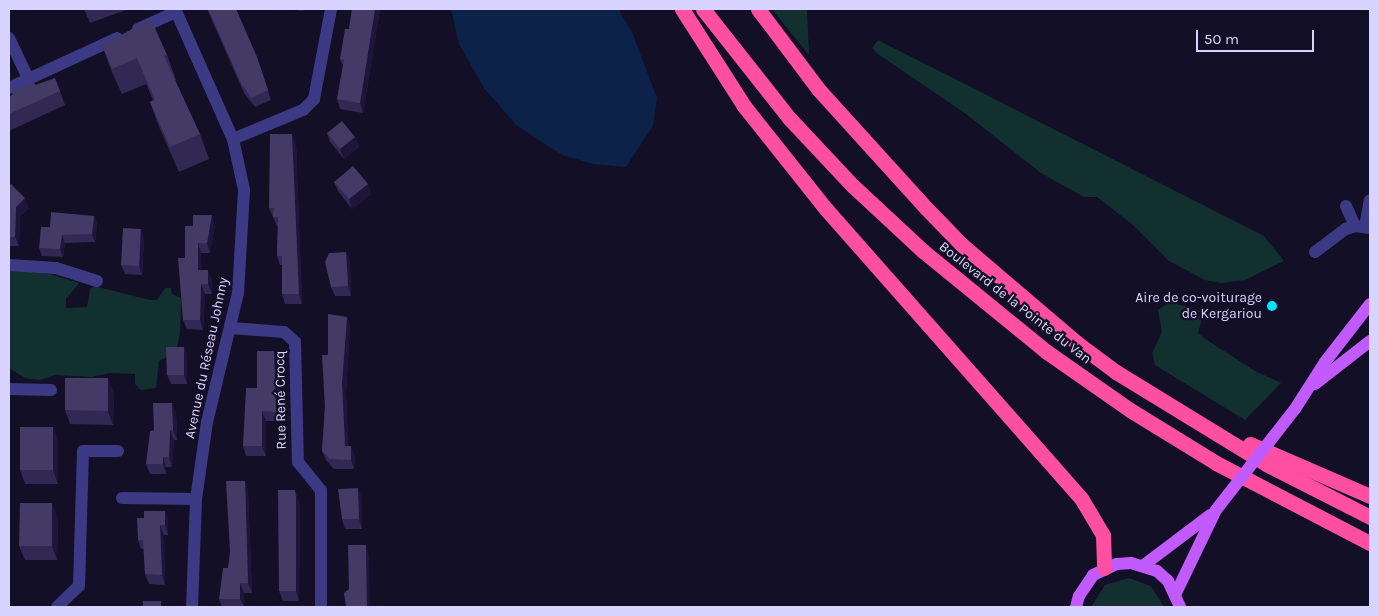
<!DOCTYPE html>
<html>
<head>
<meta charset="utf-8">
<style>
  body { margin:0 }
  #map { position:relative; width:1379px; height:616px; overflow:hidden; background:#130f26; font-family:Karla,sans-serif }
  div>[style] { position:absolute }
  .green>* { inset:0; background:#12302f }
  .water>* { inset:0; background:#0c2248 }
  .minor>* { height:12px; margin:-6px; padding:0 6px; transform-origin:6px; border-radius:6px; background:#3d3a85 }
  .major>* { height:12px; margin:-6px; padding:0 6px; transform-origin:6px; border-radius:6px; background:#c25bff }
  .highway>* { height:15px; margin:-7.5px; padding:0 7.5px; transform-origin:7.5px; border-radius:7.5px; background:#ff4fa3 }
  .major-bridge>* { height:12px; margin:-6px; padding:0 6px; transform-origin:6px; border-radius:6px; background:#c25bff }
  .wall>* { inset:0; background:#312854 }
  .shaded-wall>* { inset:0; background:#1d163a }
  .building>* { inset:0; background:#433a66 }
  .dots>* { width:14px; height:14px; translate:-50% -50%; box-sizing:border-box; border:2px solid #130f26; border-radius:50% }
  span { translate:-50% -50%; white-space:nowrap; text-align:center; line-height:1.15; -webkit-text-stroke:4.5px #130f26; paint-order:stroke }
  .poi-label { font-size:14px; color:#d9d4ff }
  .right { translate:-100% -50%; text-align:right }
  .street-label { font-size:14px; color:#d9d4ff }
  .frame { position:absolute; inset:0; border:10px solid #d9d4ff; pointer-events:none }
  .scale { position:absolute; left:1196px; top:30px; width:118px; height:22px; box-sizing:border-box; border:2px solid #d9d4ff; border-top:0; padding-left:6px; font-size:15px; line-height:18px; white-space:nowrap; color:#d9d4ff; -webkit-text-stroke:4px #130f26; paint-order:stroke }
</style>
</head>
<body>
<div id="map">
  <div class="green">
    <div style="clip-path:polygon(772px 9px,807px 9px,809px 55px,774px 12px)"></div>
    <div style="clip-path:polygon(878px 40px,1264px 236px,1284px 261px,1245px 280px,1221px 283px,1205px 280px,1169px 261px,1133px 225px,1097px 197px,1084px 197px,1041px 173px,966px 114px,878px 54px,872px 48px)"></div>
    <div style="clip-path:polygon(9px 268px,50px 274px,79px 283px,66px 299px,66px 308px,87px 307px,90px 289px,94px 286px,150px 300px,157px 300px,165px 288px,171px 288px,172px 294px,181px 298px,180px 333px,176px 352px,159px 361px,156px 388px,141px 390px,135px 384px,135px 374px,109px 373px,92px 377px,55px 375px,40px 380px,25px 378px,9px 368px)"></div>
    <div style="clip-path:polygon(1170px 302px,1204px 312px,1198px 333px,1204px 338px,1255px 371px,1281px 383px,1245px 420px,1155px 365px,1152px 353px,1162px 332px,1158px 310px)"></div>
    <div style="clip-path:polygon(1129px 578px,1151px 586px,1164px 607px,1091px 607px,1105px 585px)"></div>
  </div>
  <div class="water">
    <div style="clip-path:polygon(451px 9px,618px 9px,632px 32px,657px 98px,653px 126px,626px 167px,593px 164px,562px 155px,516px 125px,484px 88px,459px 44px)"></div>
  </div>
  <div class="minor">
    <div style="left:175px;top:9px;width:142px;rotate:66deg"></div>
    <div style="left:233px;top:139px;width:52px;rotate:77.8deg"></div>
    <div style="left:244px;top:190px;width:103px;rotate:93.3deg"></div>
    <div style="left:238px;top:293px;width:133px;rotate:103.5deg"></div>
    <div style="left:207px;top:422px;width:78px;rotate:98.1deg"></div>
    <div style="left:196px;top:499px;width:108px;rotate:92.1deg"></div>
    <div style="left:138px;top:29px;width:42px;rotate:-24.1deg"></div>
    <div style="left:9px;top:38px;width:44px;rotate:64.6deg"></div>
    <div style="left:9px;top:88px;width:119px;rotate:-24.8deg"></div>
    <div style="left:233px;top:139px;width:76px;rotate:-22.5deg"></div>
    <div style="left:303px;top:110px;width:16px;rotate:-45deg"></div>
    <div style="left:314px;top:99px;width:92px;rotate:-79.3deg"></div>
    <div style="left:1346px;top:206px;width:22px;rotate:66deg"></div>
    <div style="left:1365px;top:227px;width:27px;rotate:-80deg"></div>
    <div style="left:1315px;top:252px;width:39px;rotate:-37deg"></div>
    <div style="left:1346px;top:229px;width:9px;rotate:-18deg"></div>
    <div style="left:1355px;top:226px;width:15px;rotate:8deg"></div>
    <div style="left:9px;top:265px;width:47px;rotate:3.7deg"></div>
    <div style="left:56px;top:268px;width:43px;rotate:17.6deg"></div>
    <div style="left:231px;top:328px;width:53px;rotate:4.3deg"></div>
    <div style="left:284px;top:332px;width:15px;rotate:42deg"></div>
    <div style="left:295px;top:342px;width:120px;rotate:88.6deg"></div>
    <div style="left:298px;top:462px;width:36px;rotate:51deg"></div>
    <div style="left:321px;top:490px;width:117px;rotate:90deg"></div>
    <div style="left:9px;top:389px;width:42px;rotate:1.4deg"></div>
    <div style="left:122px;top:498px;width:74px;rotate:0.8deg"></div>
    <div style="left:57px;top:607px;width:30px;rotate:-44deg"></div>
    <div style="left:79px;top:586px;width:135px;rotate:-88.3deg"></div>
    <div style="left:83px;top:451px;width:35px"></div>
  </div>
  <div class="major">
    <div style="left:1315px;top:384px;width:70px;rotate:-38deg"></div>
    <div style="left:1295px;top:409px;width:56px;rotate:-57.4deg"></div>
    <div style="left:1325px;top:362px;width:73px;rotate:-52.2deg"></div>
    <div style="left:1144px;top:565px;width:83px;rotate:-37.1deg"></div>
    <div style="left:1176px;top:593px;width:92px;rotate:-64.3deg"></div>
    <div style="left:1076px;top:607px;width:11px;rotate:-75deg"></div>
    <div style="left:1079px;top:596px;width:25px;rotate:-56deg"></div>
    <div style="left:1093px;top:575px;width:26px;rotate:-25deg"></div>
    <div style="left:1117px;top:564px;width:14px;rotate:-4deg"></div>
    <div style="left:1131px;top:563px;width:27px;rotate:17deg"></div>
    <div style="left:1157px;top:571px;width:15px;rotate:42deg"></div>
    <div style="left:1168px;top:581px;width:29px;rotate:65deg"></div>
  </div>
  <div class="highway">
    <div style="left:682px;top:9px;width:115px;rotate:57.4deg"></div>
    <div style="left:744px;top:106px;width:132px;rotate:51.5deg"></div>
    <div style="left:826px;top:209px;width:385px;rotate:48.6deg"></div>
    <div style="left:1081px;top:498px;width:43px;rotate:59.3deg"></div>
    <div style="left:1103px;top:535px;width:33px;rotate:88deg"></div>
    <div style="left:703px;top:9px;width:140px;rotate:51.7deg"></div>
    <div style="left:790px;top:119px;width:92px;rotate:46.8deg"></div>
    <div style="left:853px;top:186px;width:96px;rotate:42.9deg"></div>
    <div style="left:923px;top:251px;width:160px;rotate:39.2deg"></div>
    <div style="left:1047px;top:352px;width:101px;rotate:34.9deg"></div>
    <div style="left:1130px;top:410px;width:101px;rotate:31.6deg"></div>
    <div style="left:1216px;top:463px;width:174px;rotate:27.5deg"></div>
    <div style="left:758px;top:9px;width:101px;rotate:53deg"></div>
    <div style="left:819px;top:90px;width:159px;rotate:47.8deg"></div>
    <div style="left:926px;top:208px;width:52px;rotate:45.8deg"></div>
    <div style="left:962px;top:245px;width:151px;rotate:40.4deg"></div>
    <div style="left:1077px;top:343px;width:49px;rotate:36.6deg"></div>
    <div style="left:1116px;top:372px;width:176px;rotate:31.5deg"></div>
    <div style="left:1266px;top:464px;width:117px;rotate:27deg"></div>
    <div style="left:1250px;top:444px;width:131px;rotate:23.4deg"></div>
  </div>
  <div class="major-bridge">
    <div style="left:1216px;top:510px;width:128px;rotate:-52deg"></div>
  </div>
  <div class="wall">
    <div style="clip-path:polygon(84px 9px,129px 9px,90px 23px)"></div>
    <div style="clip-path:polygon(207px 9px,236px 9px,260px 66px,271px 100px,255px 107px,244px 93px)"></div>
    <div style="clip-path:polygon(286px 9px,304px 9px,303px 11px)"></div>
    <div style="clip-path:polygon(352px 9px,380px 9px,363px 113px,340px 109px,337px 99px,343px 66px,340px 59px,349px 29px)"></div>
    <div style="clip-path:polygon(102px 45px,167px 55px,176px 80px,175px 81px,200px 134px,209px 159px,179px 172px,159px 127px,150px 102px,153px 100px,146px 84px,122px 94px,111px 70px)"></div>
    <div style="clip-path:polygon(35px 85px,60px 91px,65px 105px,9px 131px,9px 97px)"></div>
    <div style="clip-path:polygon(327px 133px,355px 137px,359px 147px,344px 159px,330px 142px)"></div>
    <div style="clip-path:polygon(296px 144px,302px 304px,285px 304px,282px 294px,282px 265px,280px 265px,277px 256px,278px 226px,277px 226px,269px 208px)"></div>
    <div style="clip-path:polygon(334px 182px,368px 184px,371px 194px,352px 209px,338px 191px)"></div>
    <div style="clip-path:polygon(9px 186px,29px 208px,20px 217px,19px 246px,9px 246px)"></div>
    <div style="clip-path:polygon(94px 216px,97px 224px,95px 242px,65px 243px,63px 257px,42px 256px,39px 248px,50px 227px)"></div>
    <div style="clip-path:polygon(215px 225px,210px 253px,201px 253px,201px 270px,212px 280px,212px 294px,205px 294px,203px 330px,187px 329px,183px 320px,185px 258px,193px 226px)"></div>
    <div style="clip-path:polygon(144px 238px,142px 275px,125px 274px,121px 265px)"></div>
    <div style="clip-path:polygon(346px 252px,350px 262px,351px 296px,335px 296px,331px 287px)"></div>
    <div style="clip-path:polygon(347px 317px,350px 327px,346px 393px,348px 446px,355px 456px,354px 469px,334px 469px,326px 460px,322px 451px,328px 355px)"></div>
    <div style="clip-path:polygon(184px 347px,187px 356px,187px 384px,171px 384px,167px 375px)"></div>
    <div style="clip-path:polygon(274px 351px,277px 360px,279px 421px,266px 421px,266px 456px,246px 456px,243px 446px,257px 388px)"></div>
    <div style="clip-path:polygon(114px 392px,113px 425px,70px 424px,65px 410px)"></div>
    <div style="clip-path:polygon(176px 412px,177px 440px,174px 440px,172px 467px,166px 467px,166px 474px,150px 474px,146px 464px,154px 430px)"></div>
    <div style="clip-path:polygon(53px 427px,58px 442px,58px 484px,25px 484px,20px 470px)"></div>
    <div style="clip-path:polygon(245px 481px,248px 491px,252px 593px,244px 593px,244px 607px,222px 607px,219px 599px,228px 568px)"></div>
    <div style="clip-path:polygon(295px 490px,300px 506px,299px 601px,283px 601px,279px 591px)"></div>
    <div style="clip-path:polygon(362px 498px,362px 529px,345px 529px,342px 519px)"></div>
    <div style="clip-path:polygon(165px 511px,168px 521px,168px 535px,164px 535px,165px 585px,149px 584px,145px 574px,144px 549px,141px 549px,138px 540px,144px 518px)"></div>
    <div style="clip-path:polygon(58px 518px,57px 560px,25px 560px,19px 546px)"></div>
  </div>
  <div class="shaded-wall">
    <div style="clip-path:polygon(375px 9px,380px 9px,363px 113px,360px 103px)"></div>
    <div style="clip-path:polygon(292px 134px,296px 144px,302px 304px,299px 294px)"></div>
    <div style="clip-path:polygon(355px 137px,359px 147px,344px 159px,340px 149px)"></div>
    <div style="clip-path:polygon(368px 184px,371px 194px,352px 209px,349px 199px)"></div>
    <div style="clip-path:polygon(25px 198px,29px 208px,20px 217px,19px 246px,15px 237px,16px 207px)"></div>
    <div style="clip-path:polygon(212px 215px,215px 225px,210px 253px,207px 243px)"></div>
    <div style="clip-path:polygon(94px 216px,97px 224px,95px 242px,92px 234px)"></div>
    <div style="clip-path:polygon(141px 229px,144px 238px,142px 275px,139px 266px)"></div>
    <div style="clip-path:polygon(62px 235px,65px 243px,63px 257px,60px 249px)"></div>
    <div style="clip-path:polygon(198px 243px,201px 253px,202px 280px,198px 270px)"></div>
    <div style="clip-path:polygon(346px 252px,350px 262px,351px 296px,348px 286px)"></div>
    <div style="clip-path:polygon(208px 270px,212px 280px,212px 294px,208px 284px)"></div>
    <div style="clip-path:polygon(201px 284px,205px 294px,203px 330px,200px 320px)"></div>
    <div style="clip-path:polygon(347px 317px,350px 327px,346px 393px,348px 456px,345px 446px,342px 383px)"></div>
    <div style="clip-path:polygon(184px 347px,187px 356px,187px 384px,184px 375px)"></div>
    <div style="clip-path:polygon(274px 351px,277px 360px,279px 421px,276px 412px)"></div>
    <div style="clip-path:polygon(108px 378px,114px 392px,113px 425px,108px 411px)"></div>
    <div style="clip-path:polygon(172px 403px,176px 412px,177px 440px,173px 430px)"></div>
    <div style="clip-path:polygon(262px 411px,266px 421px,266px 456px,262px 446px)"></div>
    <div style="clip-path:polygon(53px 427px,58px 442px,58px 484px,53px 470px)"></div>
    <div style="clip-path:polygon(170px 430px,174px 440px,172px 467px,169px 457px)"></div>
    <div style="clip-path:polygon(351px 446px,355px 456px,354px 469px,351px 460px)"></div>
    <div style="clip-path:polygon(163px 457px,166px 467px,166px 474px,163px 464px)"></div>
    <div style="clip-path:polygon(245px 481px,248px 491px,252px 593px,248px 583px)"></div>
    <div style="clip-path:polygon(358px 488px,362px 498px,362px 529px,359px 519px)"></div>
    <div style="clip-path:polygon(295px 490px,300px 506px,299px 601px,296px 591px)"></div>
    <div style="clip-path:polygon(52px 503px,58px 518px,57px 560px,52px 546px)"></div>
    <div style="clip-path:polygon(165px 511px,168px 521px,168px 535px,165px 525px)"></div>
    <div style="clip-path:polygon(160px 525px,164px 535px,165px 585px,162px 575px)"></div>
    <div style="clip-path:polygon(366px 545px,369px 555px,370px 607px,367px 607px)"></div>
    <div style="clip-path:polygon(240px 583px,244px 593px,244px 607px,240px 599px)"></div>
  </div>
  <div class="building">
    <div style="clip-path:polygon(208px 9px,236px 9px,257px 57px,268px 90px,251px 98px,241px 83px)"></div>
    <div style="clip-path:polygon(352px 9px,375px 9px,360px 103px,337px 99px,344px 60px,340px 59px,345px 29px,349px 29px)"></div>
    <div style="clip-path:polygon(151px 19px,167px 55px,164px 56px,200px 134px,170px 147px,150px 102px,155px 100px,137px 58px,112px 69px,102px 45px)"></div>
    <div style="clip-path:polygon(55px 78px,60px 91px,9px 114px,9px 97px,13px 94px,11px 92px,34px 82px,35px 85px)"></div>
    <div style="clip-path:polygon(342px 121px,355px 137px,340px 149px,327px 133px)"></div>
    <div style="clip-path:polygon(270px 134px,292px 134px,299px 294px,282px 294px,282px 256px,277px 256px,278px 217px,273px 217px,274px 208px,269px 208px)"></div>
    <div style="clip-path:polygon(353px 166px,368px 184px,349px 199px,334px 182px)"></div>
    <div style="clip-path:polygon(11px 184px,25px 198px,16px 207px,15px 237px,9px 237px,9px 186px)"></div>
    <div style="clip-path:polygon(51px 212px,94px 216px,92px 234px,62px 235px,60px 249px,39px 248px,41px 227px,50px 227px)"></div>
    <div style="clip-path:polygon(193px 215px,212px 215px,207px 243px,198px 243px,198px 270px,208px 270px,208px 284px,201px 284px,200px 320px,183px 320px,178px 258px,185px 258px,185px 226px,193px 226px)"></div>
    <div style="clip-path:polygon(123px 228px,141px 229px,139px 266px,121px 265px)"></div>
    <div style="clip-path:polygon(346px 252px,348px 286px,331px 287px,325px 262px,329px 253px)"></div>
    <div style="clip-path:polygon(328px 314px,347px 317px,342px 383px,345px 446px,351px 446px,351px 460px,330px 459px,322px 451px,325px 408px,322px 355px,328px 355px)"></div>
    <div style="clip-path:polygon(166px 347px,184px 347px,184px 375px,167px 375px)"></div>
    <div style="clip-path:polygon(257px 351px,274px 351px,276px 412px,262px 411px,262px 446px,243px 446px,246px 388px,257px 388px)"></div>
    <div style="clip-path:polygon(65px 378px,108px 378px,108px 411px,65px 410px)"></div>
    <div style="clip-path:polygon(153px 403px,172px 403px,173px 430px,170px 430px,169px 457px,163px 457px,163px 464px,146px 464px,150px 431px,154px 430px)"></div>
    <div style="clip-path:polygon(20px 427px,53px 427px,53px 470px,20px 470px)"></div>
    <div style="clip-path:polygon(226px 481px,245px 481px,248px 583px,240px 583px,240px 599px,219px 599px,223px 568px,228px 568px,230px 552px)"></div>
    <div style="clip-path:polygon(358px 488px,359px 519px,342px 519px,338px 489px)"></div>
    <div style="clip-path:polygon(278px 490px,295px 490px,296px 497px,296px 591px,279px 591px)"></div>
    <div style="clip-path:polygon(20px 503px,52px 503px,52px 546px,19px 546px)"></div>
    <div style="clip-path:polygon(144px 511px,165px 511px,165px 525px,160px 525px,162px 575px,145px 574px,143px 540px,138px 540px,137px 518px,144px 518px)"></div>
    <div style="clip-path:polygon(348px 545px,366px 545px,367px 607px,346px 607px,344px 593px,349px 589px)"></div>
    <div style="clip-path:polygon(143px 601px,161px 601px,161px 607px,143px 607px)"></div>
  </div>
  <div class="dots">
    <div style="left:1272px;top:306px;background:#00e5ff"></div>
  </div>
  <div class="poi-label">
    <span class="right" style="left:1262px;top:306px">Aire de co-voiturage<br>de Kergariou</span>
  </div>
  <div class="street-label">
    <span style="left:1015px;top:303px;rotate:38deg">Boulevard de la Pointe du Van</span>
    <span style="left:207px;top:358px;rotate:-78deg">Avenue du Réseau Johnny</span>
    <span style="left:281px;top:400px;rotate:-91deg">Rue René Crocq</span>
  </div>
  <div class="frame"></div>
  <div class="scale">50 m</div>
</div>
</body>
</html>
